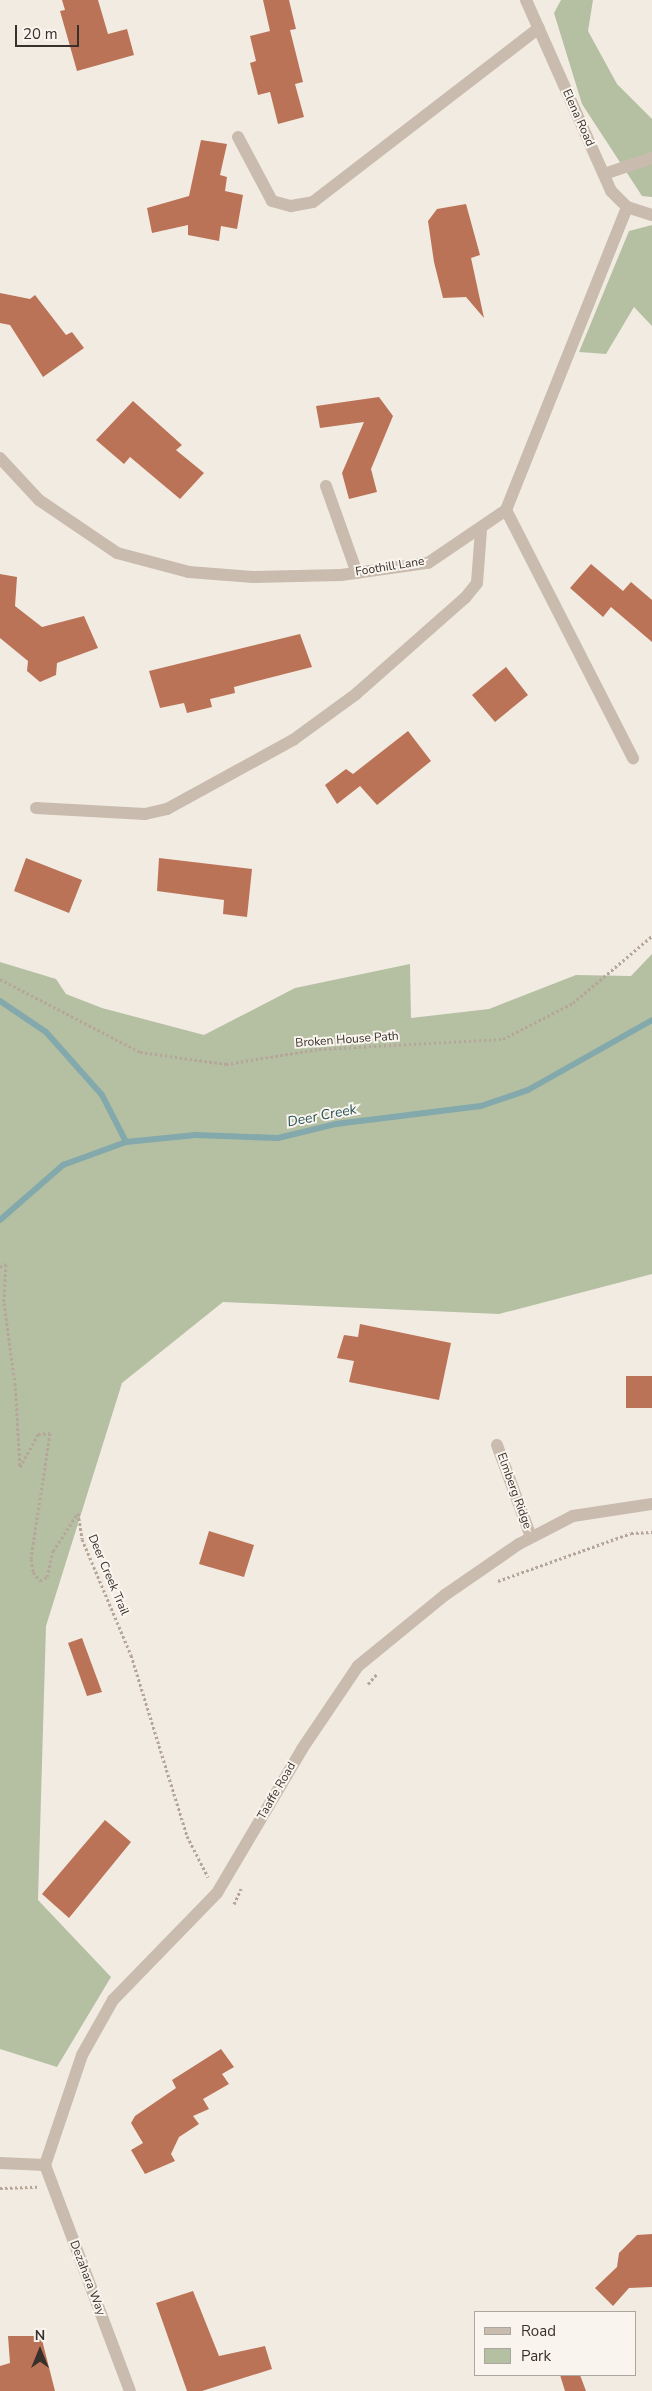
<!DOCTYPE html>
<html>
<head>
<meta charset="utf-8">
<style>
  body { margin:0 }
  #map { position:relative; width:652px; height:2391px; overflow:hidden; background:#f2ebe2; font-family:"Nunito Sans",sans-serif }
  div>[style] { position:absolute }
  .green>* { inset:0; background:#b5c0a3 }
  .stream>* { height:6px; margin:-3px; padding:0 3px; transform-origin:3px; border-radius:3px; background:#83a9ac }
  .building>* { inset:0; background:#bb7357 }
  .path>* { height:3px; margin-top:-1.5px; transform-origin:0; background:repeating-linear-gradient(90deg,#b5a699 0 2.5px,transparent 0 5px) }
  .minor>* { height:12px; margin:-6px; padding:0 6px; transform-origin:6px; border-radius:6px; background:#c9bcae }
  span { translate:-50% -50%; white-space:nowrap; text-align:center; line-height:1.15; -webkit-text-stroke:4px #f9f5ee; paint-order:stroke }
  .street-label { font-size:12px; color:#39302c }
  .water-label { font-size:14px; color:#255157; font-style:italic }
  .legend { position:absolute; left:474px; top:2311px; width:162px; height:65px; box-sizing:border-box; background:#f9f5ee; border:1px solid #aca6a0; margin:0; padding:6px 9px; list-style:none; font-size:15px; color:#39302c }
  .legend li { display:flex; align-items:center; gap:10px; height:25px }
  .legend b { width:25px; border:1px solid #aca6a0 }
  .north { position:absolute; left:15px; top:2326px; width:50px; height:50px; -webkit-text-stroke:4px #f9f5ee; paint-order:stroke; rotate:0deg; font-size:14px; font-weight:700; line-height:20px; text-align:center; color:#39302c }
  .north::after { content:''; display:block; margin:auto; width:18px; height:22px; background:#39302c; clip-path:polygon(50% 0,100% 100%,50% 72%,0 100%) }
  .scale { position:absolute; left:15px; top:25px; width:64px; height:22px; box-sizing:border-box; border:2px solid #39302c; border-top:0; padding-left:6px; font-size:15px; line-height:18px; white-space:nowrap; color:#39302c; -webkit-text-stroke:4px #f9f5ee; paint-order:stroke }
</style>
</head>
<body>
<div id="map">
  <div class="green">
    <div style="clip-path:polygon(561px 0,593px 0,588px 31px,617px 84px,652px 119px,652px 197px,642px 196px,582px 104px,554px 13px)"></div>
    <div style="clip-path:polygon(652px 225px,652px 326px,634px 307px,606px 354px,579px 352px,629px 231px)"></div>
    <div style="clip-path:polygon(652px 954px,652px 1274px,499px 1314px,223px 1302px,122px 1383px,46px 1626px,38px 1900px,111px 1977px,57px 2067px,0 2049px,0 962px,56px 979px,66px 994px,102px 1008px,204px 1035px,295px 988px,410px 964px,411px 1018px,489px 1009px,576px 975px,631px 976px)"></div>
  </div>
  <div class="stream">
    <div style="left:0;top:1001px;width:55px;rotate:34deg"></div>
    <div style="left:46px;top:1032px;width:84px;rotate:48.4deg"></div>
    <div style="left:102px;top:1095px;width:53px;rotate:62.9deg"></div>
    <div style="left:0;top:1220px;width:84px;rotate:-41.1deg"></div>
    <div style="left:63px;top:1165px;width:67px;rotate:-20.1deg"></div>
    <div style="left:126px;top:1142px;width:70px;rotate:-5.7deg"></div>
    <div style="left:196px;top:1135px;width:82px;rotate:2.1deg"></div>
    <div style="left:278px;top:1138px;width:60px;rotate:-13.6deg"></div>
    <div style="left:336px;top:1124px;width:146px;rotate:-7.1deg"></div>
    <div style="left:481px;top:1106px;width:50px;rotate:-18.8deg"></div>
    <div style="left:528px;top:1090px;width:142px;rotate:-29.4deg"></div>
  </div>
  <div class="building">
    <div style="clip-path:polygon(62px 0,98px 0,108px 34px,127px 29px,134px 55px,77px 71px,60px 11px,65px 10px)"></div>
    <div style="clip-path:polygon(263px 0,289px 0,296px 29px,290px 30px,303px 82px,295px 84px,304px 117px,278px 124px,270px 92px,258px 95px,250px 63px,256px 61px,250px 36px,270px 31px)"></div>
    <div style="clip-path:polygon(201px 140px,227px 144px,220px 175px,227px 177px,225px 191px,243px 195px,237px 229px,221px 226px,219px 241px,188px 235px,188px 225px,152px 233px,147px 208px,189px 196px)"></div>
    <div style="clip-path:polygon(466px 204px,480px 255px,471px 258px,484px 318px,466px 297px,443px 298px,434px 262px,428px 221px,437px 209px)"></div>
    <div style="clip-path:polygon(0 293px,30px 299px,35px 295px,66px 335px,72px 332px,84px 348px,43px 377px,10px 325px,0 323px)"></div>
    <div style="clip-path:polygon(379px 397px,393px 416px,371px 469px,377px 492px,349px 499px,342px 473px,364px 422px,320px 428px,316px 406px)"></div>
    <div style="clip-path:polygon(133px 401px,182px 445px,176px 450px,204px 473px,180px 499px,130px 457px,124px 464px,96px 440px)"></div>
    <div style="clip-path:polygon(591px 564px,623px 591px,631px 582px,652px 600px,652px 642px,611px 607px,603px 617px,570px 588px)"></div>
    <div style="clip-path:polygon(0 574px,17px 577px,15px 606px,42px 627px,84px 616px,98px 648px,57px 663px,56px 675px,40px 682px,27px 671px,28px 661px,0 638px)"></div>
    <div style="clip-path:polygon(300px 634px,312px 667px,234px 687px,235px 693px,210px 699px,212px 707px,187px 713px,184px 703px,160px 708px,149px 671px)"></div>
    <div style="clip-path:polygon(506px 667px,528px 695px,495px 722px,472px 695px)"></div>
    <div style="clip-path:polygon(408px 731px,431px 761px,377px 805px,360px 786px,337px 804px,325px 785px,346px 769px,353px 774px)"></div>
    <div style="clip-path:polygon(26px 858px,82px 880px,69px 913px,14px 891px)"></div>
    <div style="clip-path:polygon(159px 858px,252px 869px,247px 917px,223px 914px,224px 900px,157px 891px)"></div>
    <div style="clip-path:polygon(360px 1324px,451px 1343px,439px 1400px,349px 1382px,354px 1361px,337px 1358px,344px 1335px,358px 1337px)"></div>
    <div style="clip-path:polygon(626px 1376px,652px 1376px,652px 1408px,626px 1408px)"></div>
    <div style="clip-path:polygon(209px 1531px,254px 1545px,244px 1577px,199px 1564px)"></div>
    <div style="clip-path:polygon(82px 1638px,102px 1692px,87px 1696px,68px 1643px)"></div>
    <div style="clip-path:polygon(105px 1820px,131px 1842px,69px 1918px,42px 1894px)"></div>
    <div style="clip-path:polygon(221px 2049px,234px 2067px,222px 2074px,229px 2084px,203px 2099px,209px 2109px,193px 2116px,199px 2124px,179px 2137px,171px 2154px,175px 2161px,145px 2174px,131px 2150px,143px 2143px,131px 2123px,135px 2116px,176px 2088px,172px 2080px)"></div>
    <div style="clip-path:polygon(652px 2234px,652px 2287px,629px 2288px,613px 2306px,595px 2288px,617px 2267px,619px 2253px,637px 2235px)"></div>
    <div style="clip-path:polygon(193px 2291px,219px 2356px,265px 2346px,272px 2369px,202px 2391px,187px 2391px,156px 2303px)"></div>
    <div style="clip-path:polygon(8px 2336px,41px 2336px,55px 2391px,0 2391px,0 2366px,10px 2363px)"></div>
    <div style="clip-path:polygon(560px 2375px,580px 2375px,586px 2391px,565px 2391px)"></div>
  </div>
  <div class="path">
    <div style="left:0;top:979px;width:158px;rotate:27.5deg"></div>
    <div style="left:140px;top:1052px;width:87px;rotate:7.9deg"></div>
    <div style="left:226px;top:1064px;width:94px;rotate:-9.2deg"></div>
    <div style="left:319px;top:1049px;width:184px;rotate:-3.1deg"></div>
    <div style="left:503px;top:1039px;width:79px;rotate:-27.2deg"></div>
    <div style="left:573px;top:1003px;width:104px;rotate:-40.3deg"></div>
    <div style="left:0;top:1267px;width:7px;rotate:-27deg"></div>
    <div style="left:6px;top:1264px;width:39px;rotate:93deg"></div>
    <div style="left:4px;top:1303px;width:81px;rotate:82.2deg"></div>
    <div style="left:15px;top:1383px;width:84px;rotate:86.6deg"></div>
    <div style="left:20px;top:1467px;width:38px;rotate:-61deg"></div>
    <div style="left:38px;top:1434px;width:12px;rotate:-5deg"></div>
    <div style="left:50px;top:1433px;width:127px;rotate:98.6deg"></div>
    <div style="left:31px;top:1559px;width:13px;rotate:81deg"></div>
    <div style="left:33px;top:1572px;width:11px;rotate:52deg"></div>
    <div style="left:40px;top:1581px;width:8px;rotate:-30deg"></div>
    <div style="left:47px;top:1577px;width:27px;rotate:-77deg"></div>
    <div style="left:53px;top:1551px;width:45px;rotate:-56.7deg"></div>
    <div style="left:78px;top:1513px;width:26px;rotate:81deg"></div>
    <div style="left:82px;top:1539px;width:126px;rotate:67.1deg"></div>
    <div style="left:131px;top:1655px;width:189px;rotate:72.8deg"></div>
    <div style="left:187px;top:1836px;width:46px;rotate:62.9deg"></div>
    <div style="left:498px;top:1581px;width:141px;rotate:-19.8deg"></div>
    <div style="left:631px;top:1533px;width:21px;rotate:-3deg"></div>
    <div style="left:368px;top:1684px;width:13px;rotate:-48deg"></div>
    <div style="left:234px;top:1904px;width:17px;rotate:-65deg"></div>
    <div style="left:0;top:2188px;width:37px;rotate:-2deg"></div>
  </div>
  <div class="minor">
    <div style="left:526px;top:0;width:209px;rotate:66deg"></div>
    <div style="left:611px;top:191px;width:23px;rotate:45deg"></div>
    <div style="left:627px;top:207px;width:26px;rotate:18deg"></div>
    <div style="left:238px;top:137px;width:72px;rotate:62deg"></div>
    <div style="left:272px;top:201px;width:20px;rotate:15deg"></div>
    <div style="left:291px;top:206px;width:22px;rotate:-10deg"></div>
    <div style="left:313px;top:202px;width:285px;rotate:-37.6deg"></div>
    <div style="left:604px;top:174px;width:51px;rotate:-18.4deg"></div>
    <div style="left:0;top:458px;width:57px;rotate:47.1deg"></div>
    <div style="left:39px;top:500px;width:94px;rotate:34.2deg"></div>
    <div style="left:117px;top:553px;width:74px;rotate:14.8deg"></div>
    <div style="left:189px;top:572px;width:64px;rotate:4.5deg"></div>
    <div style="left:253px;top:577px;width:88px;rotate:-1.3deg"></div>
    <div style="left:341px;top:575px;width:88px;rotate:-7.9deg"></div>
    <div style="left:428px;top:563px;width:94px;rotate:-34.2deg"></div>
    <div style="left:506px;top:510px;width:326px;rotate:-68.2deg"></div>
    <div style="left:326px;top:486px;width:92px;rotate:70.4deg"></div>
    <div style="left:506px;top:510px;width:279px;rotate:62.9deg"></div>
    <div style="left:36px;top:808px;width:109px;rotate:3.2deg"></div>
    <div style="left:145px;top:814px;width:23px;rotate:-13deg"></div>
    <div style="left:167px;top:809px;width:144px;rotate:-28.7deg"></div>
    <div style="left:293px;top:740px;width:78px;rotate:-36.1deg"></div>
    <div style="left:356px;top:694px;width:145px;rotate:-41.4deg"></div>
    <div style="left:465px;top:598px;width:19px;rotate:-51deg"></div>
    <div style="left:477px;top:583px;width:53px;rotate:-85.7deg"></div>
    <div style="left:497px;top:1445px;width:98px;rotate:69.7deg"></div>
    <div style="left:0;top:2163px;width:45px;rotate:2.5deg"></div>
    <div style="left:45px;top:2165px;width:116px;rotate:-71.4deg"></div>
    <div style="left:82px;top:2055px;width:63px;rotate:-60.6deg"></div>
    <div style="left:113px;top:2000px;width:149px;rotate:-45.8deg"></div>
    <div style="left:217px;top:1893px;width:167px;rotate:-59.4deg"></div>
    <div style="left:302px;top:1749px;width:100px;rotate:-56deg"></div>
    <div style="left:358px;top:1666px;width:112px;rotate:-39.2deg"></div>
    <div style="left:445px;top:1595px;width:90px;rotate:-34.6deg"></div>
    <div style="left:519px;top:1544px;width:61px;rotate:-27.4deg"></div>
    <div style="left:573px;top:1516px;width:80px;rotate:-8.6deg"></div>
    <div style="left:45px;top:2165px;width:241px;rotate:69.4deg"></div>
  </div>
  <div class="street-label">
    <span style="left:578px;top:118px;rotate:66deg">Elena Road</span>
    <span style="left:390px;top:567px;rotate:-9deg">Foothill Lane</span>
    <span style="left:347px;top:1040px;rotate:-4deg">Broken House Path</span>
    <span style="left:514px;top:1491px;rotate:70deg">Elmberg Ridge</span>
    <span style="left:108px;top:1575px;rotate:67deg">Deer Creek Trail</span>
    <span style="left:277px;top:1791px;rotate:-60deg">Taaffe Road</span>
    <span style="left:87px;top:2278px;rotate:69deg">Dezahara Way</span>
  </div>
  <div class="water-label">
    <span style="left:322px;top:1116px;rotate:-11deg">Deer Creek</span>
  </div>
  <ul class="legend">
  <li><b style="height:6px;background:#c9bcae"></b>Road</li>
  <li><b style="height:14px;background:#b5c0a3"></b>Park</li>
  </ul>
  <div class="north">N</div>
  <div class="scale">20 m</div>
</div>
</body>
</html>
